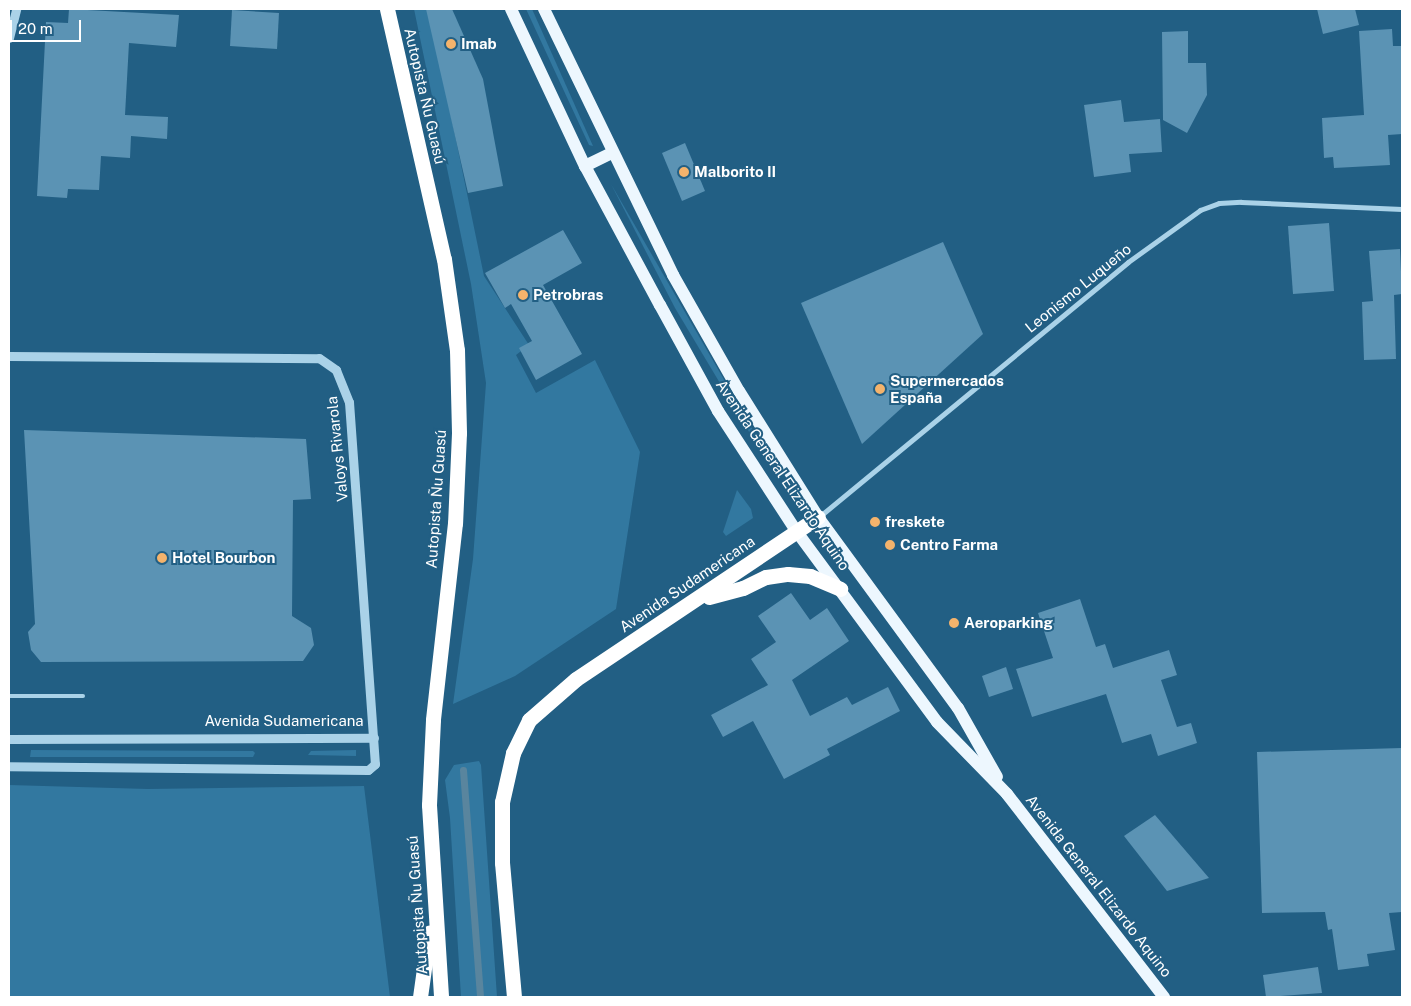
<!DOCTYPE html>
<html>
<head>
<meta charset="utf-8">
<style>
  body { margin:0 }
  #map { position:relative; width:1411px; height:1006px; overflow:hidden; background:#225f84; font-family:"Public Sans",sans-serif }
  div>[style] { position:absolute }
  .green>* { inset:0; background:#3278a0 }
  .stream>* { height:7px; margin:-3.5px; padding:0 3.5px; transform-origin:3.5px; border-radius:3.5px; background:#59859e }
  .building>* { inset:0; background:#5b93b4 }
  .pedestrian>* { height:4.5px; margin:-2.25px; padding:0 2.25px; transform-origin:2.25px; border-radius:2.25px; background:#aad2e8 }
  .minor>* { height:5px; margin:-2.5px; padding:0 2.5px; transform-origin:2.5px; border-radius:2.5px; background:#aad2e8 }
  .tertiary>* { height:9px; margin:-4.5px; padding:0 4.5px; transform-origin:4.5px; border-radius:4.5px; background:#aad2e8 }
  .primary>* { height:12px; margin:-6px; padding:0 6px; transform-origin:6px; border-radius:6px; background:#edf7fe }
  .motorway>* { height:15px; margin:-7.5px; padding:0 7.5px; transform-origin:7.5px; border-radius:7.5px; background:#fff }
  .dots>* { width:14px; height:14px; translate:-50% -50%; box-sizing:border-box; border:2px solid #225f84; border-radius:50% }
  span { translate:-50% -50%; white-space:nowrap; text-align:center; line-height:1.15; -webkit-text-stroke:4px #225f84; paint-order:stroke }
  .poi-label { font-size:15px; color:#fff; font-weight:700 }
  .left { translate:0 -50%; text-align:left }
  .street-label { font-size:15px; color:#fff }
  .frame { position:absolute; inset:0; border:10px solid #fff; pointer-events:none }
  .scale { position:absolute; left:10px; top:20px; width:71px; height:22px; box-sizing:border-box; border:2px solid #fff; border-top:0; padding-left:6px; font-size:15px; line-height:18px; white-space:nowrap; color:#fff; -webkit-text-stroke:4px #225f84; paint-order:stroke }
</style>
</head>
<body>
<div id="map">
  <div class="green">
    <div style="clip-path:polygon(414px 9px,429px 9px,484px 276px,529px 345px,516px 355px,536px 393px,595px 360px,640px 452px,616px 609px,515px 676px,453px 704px,473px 559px,486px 383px,471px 284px)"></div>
    <div style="clip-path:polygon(526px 9px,532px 9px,593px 146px,589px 145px)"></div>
    <div style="clip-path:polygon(611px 184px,771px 461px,769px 465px,675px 308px)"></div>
    <div style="clip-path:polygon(737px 490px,751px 509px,753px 518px,726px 536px,723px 532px)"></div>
    <div style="clip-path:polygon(31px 750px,253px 751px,255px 753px,253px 757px,30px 757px)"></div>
    <div style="clip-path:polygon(356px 750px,356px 756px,308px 755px,311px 751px)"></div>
    <div style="clip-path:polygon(479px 761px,481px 765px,497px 997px,461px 997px,450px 818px,445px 780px,454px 765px)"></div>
    <div style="clip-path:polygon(9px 785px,148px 789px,364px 786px,390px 997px,9px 997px)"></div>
  </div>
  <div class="stream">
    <div style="left:463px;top:770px;width:228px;rotate:85.7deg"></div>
  </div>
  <div class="building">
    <div style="clip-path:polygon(69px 9px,179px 15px,176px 47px,129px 43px,125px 115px,168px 117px,167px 139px,131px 136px,130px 158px,101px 156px,99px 190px,68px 189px,67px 198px,37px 196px,46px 22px,68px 23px)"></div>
    <div style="clip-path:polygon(426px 9px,452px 9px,483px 79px,503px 186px,468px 193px)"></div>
    <div style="clip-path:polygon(1317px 9px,1355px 9px,1359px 25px,1323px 34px)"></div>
    <div style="clip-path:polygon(232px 10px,279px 13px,277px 49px,230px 46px)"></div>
    <div style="clip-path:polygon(1392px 29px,1393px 46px,1402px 46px,1402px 134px,1388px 135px,1390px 165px,1334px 168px,1333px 157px,1324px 158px,1322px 118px,1364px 115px,1359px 31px)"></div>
    <div style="clip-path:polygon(1188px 31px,1188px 63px,1206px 63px,1207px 95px,1187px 133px,1163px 120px,1162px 32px)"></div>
    <div style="clip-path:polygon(1121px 100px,1124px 122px,1160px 119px,1162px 152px,1129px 154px,1131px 172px,1094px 177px,1084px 105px)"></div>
    <div style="clip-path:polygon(685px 143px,705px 191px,682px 201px,662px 153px)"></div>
    <div style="clip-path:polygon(1329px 223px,1334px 291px,1293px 294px,1288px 226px)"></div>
    <div style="clip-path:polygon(563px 230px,582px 263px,543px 285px,582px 354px,536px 380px,519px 348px,532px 341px,511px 304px,505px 308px,485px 273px)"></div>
    <div style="clip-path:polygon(943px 242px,983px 334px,862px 444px,801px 303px)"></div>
    <div style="clip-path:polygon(1400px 249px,1402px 294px,1394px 295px,1396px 359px,1364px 360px,1362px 302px,1373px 301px,1369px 251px)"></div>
    <div style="clip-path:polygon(24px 430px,306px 439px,311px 499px,293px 500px,292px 616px,311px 628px,314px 645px,303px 661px,41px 662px,31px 650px,28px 632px,35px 624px)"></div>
    <div style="clip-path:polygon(791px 593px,810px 620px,827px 608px,849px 641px,792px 680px,810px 716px,847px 697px,852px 705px,888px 687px,900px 711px,827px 749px,830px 755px,784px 779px,753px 721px,723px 737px,711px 715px,768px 685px,751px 659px,776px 642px,758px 616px)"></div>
    <div style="clip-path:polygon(1080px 599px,1096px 647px,1105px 644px,1113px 668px,1169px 650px,1177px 675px,1161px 680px,1177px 727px,1191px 723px,1197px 743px,1158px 756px,1151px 734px,1122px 743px,1106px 694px,1032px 717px,1016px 669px,1053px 658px,1038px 613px)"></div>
    <div style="clip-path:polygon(1006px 667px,1013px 689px,989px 697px,982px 676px)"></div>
    <div style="clip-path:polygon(1402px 748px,1402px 912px,1389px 913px,1395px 950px,1367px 954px,1369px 966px,1338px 970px,1332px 929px,1328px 930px,1325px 912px,1262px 913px,1257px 752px)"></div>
    <div style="clip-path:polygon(1155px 815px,1209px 878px,1167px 891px,1124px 836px)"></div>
    <div style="clip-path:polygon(1318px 967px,1322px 993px,1266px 997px,1263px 975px)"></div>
  </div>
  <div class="pedestrian">
    <div style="left:9px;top:696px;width:74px"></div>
  </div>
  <div class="minor">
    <div style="left:820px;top:516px;width:399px;rotate:-39.5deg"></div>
    <div style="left:1128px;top:262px;width:89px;rotate:-35.8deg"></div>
    <div style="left:1200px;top:210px;width:20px;rotate:-20deg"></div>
    <div style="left:1219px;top:203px;width:22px;rotate:-3deg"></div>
    <div style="left:1241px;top:202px;width:161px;rotate:2.5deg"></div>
  </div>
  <div class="tertiary">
    <div style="left:9px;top:38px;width:30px;rotate:-76deg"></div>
    <div style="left:9px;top:356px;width:310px;rotate:0.4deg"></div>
    <div style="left:319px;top:358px;width:21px;rotate:35deg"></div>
    <div style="left:336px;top:370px;width:35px;rotate:68deg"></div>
    <div style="left:349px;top:402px;width:363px;rotate:85.9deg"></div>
    <div style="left:375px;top:764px;width:9px;rotate:139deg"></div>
    <div style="left:368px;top:770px;width:359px;rotate:-179.4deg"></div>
    <div style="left:9px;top:739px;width:365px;rotate:-0.2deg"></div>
  </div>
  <div class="primary">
    <div style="left:511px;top:9px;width:174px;rotate:64.8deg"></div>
    <div style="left:585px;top:166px;width:158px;rotate:61.7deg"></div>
    <div style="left:660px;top:305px;width:121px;rotate:61.3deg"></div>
    <div style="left:718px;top:411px;width:145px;rotate:56.9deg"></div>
    <div style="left:797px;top:532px;width:236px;rotate:53.6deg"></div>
    <div style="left:937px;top:722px;width:100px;rotate:45.8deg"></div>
    <div style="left:1007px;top:794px;width:257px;rotate:52.3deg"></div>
    <div style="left:544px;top:9px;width:296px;rotate:64.1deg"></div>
    <div style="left:673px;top:275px;width:133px;rotate:60.4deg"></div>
    <div style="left:739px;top:391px;width:149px;rotate:57.9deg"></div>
    <div style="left:818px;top:517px;width:237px;rotate:53.8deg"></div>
    <div style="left:958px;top:708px;width:79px;rotate:60.5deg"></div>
    <div style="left:585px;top:166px;width:30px;rotate:-26deg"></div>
  </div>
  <div class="motorway">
    <div style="left:387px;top:9px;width:256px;rotate:77.2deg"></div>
    <div style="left:444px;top:259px;width:92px;rotate:81.9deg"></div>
    <div style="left:457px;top:350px;width:83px;rotate:88.6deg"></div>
    <div style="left:459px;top:433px;width:90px;rotate:92.5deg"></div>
    <div style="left:455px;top:523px;width:198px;rotate:96.4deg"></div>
    <div style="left:433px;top:720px;width:85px;rotate:92.7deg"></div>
    <div style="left:429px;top:805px;width:192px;rotate:86.4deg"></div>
    <div style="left:709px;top:597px;width:35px;rotate:-15deg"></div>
    <div style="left:743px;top:588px;width:25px;rotate:-26deg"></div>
    <div style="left:766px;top:577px;width:22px;rotate:-8deg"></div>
    <div style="left:788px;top:574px;width:22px;rotate:5deg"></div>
    <div style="left:810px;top:576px;width:33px;rotate:23deg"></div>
    <div style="left:420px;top:997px;width:65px;rotate:-82deg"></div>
    <div style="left:514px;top:997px;width:135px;rotate:-95.1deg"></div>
    <div style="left:502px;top:863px;width:61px;rotate:-90deg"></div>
    <div style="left:502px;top:802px;width:50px;rotate:-77.3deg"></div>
    <div style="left:513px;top:753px;width:37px;rotate:-64deg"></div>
    <div style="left:529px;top:720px;width:62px;rotate:-41.1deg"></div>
    <div style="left:576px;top:679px;width:291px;rotate:-33.8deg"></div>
  </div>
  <div class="dots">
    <div style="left:451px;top:44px;background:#f4b36c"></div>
    <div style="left:684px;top:172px;background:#f4b36c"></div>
    <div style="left:523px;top:295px;background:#f4b36c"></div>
    <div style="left:880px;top:389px;background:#f4b36c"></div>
    <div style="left:875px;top:522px;background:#f4b36c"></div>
    <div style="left:890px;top:545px;background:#f4b36c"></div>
    <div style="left:162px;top:558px;background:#f4b36c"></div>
    <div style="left:954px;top:623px;background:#f4b36c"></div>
  </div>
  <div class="poi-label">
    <span class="left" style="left:461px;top:44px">Imab</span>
    <span class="left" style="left:694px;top:172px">Malborito II</span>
    <span class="left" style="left:533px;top:295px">Petrobras</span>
    <span class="left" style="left:890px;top:389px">Supermercados<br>España</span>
    <span class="left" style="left:885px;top:522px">freskete</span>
    <span class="left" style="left:900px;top:545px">Centro Farma</span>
    <span class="left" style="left:172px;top:558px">Hotel Bourbon</span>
    <span class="left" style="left:964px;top:623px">Aeroparking</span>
  </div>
  <div class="street-label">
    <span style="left:425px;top:96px;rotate:77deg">Autopista Ñu Guasú</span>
    <span style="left:1078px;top:288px;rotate:-39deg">Leonismo Luqueño</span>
    <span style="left:337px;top:449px;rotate:-96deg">Valoys Rivarola</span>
    <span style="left:783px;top:475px;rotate:56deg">Avenida General Elizardo Aquino</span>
    <span style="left:436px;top:499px;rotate:-86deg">Autopista Ñu Guasú</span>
    <span style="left:687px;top:584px;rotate:-34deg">Avenida Sudamericana</span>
    <span style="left:284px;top:721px">Avenida Sudamericana</span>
    <span style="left:1099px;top:886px;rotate:52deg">Avenida General Elizardo Aquino</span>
    <span style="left:417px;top:905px;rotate:-94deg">Autopista Ñu Guasú</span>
  </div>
  <div class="frame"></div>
  <div class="scale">20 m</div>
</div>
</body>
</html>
